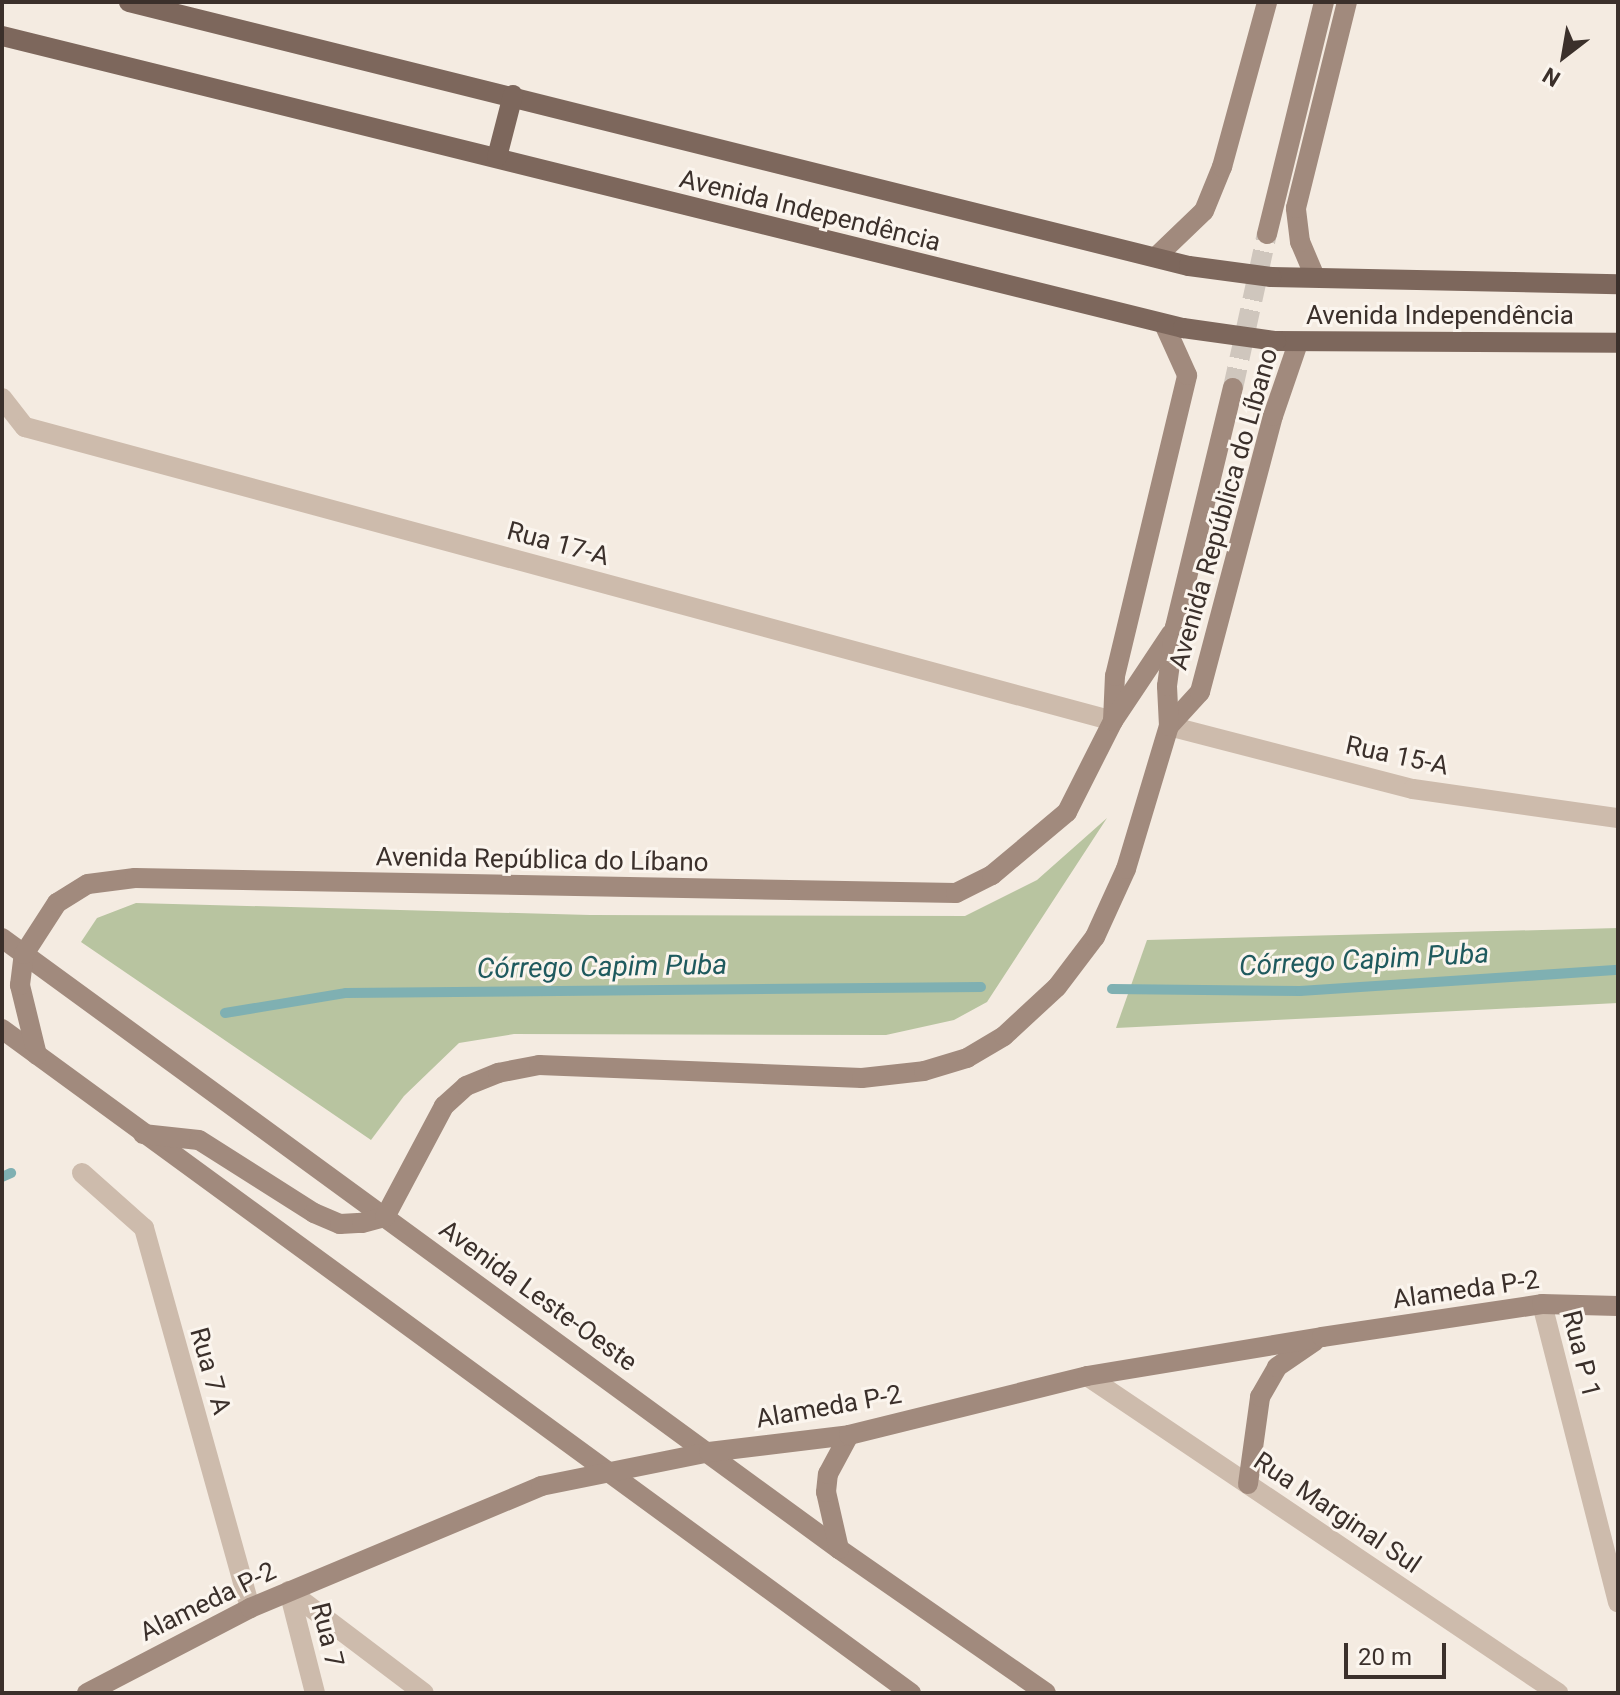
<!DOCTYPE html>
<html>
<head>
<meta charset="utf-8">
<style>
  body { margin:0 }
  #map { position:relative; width:1620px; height:1695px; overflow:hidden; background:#f4ebe1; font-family:Roboto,sans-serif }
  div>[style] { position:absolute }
  .green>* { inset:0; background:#b8c4a0 }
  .stream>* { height:10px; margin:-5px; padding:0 5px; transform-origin:5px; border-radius:5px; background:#7fb0b2 }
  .secondary-tunnel>* { height:20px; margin-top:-10px; transform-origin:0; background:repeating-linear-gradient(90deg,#cfc6bd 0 20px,transparent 0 30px) }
  .street>* { height:20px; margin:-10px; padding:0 10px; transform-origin:10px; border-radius:10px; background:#cdbbac }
  .secondary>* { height:20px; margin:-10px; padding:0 10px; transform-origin:10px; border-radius:10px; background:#a18a7d }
  .primary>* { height:20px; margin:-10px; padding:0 10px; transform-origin:10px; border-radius:10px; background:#7d675c }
  .primary-bridge>* { height:20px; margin:-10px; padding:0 10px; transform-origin:10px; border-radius:10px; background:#7d675c }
  span { translate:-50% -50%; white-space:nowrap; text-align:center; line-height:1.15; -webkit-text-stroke:6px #fbf5ee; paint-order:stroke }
  .street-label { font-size:26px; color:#3b302b }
  .water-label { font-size:28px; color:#1f5a5e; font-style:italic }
  .frame { position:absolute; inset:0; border:4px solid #3b302b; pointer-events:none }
  .north { position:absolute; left:1524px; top:16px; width:80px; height:80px; -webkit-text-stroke:6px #fbf5ee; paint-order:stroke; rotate:211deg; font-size:22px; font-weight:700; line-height:32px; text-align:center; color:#3b302b }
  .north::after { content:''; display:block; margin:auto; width:28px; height:36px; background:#3b302b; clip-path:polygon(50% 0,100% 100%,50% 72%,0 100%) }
  .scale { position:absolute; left:1344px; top:1643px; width:102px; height:36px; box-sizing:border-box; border:4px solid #3b302b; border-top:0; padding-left:10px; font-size:24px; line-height:28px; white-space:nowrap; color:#3b302b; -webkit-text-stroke:6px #fbf5ee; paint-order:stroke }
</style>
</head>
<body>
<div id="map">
  <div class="green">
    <div style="clip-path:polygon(1107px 818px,987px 1002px,954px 1020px,886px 1035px,514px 1034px,459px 1043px,404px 1096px,371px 1140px,81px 942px,97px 918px,136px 903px,590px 915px,965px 916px,1037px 880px)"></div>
    <div style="clip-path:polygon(1618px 928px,1618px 1003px,1116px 1028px,1147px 940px)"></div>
  </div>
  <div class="stream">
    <div style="left:1112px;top:989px;width:188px;rotate:0.6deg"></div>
    <div style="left:1300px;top:991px;width:319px;rotate:-3.8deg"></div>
    <div style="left:225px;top:1013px;width:123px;rotate:-9.4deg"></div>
    <div style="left:346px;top:993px;width:635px;rotate:-0.54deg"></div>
    <div style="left:2px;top:1177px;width:10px;rotate:-24deg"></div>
  </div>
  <div class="secondary-tunnel">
    <div style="left:1233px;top:388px;width:158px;rotate:-77.6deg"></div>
  </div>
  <div class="street">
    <div style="left:2px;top:398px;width:37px;rotate:52deg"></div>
    <div style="left:25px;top:427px;width:1127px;rotate:15.12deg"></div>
    <div style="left:1169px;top:726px;width:252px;rotate:14.5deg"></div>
    <div style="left:1413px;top:789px;width:207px;rotate:8.1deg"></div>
    <div style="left:82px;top:1173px;width:83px;rotate:41.6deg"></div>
    <div style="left:144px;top:1228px;width:395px;rotate:74.4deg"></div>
    <div style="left:1542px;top:1304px;width:308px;rotate:75.7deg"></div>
    <div style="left:1087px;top:1376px;width:568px;rotate:33.94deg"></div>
    <div style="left:289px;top:1591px;width:169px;rotate:37.1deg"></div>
    <div style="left:289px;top:1591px;width:105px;rotate:75.7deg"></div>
  </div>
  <div class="secondary">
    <div style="left:1267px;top:234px;width:239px;rotate:-76.2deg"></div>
    <div style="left:1156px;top:257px;width:66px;rotate:-43.8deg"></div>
    <div style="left:1204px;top:211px;width:48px;rotate:-67.8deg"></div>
    <div style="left:1222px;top:167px;width:171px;rotate:-74.7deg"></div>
    <div style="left:1315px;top:277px;width:38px;rotate:-113deg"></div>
    <div style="left:1300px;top:242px;width:34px;rotate:-97deg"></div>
    <div style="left:1296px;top:208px;width:212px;rotate:-76.1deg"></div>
    <div style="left:1113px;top:721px;width:45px;rotate:-87.5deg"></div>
    <div style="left:1115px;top:676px;width:309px;rotate:-76.5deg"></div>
    <div style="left:1187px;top:375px;width:56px;rotate:-114.3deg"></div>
    <div style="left:1169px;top:726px;width:46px;rotate:-47.6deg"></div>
    <div style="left:1200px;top:692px;width:285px;rotate:-75.2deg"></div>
    <div style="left:1273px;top:416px;width:77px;rotate:-71.1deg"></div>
    <div style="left:2px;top:938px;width:1036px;rotate:36.13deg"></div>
    <div style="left:839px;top:1549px;width:252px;rotate:34.8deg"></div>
    <div style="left:2px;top:1029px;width:1126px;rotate:36.15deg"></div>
    <div style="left:37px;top:1055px;width:72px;rotate:-103.7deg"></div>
    <div style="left:20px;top:985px;width:31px;rotate:-83deg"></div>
    <div style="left:24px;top:954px;width:61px;rotate:-57.1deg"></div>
    <div style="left:57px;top:903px;width:36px;rotate:-32deg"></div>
    <div style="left:88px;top:884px;width:47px;rotate:-7.3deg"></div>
    <div style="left:135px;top:878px;width:821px;rotate:1.05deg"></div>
    <div style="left:956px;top:893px;width:40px;rotate:-26.6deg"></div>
    <div style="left:992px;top:875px;width:98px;rotate:-40deg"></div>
    <div style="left:1067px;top:812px;width:102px;rotate:-63.2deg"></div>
    <div style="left:1113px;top:721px;width:105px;rotate:-56.3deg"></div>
    <div style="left:143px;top:1134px;width:56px;rotate:6.1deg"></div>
    <div style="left:199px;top:1140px;width:136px;rotate:32.4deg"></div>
    <div style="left:314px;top:1213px;width:28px;rotate:23deg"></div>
    <div style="left:340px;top:1224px;width:22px;rotate:-3deg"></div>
    <div style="left:362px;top:1223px;width:24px;rotate:-15deg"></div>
    <div style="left:385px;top:1217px;width:126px;rotate:-62deg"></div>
    <div style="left:444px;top:1106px;width:30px;rotate:-42deg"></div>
    <div style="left:466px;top:1086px;width:35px;rotate:-22deg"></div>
    <div style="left:498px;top:1073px;width:42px;rotate:-11deg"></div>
    <div style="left:539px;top:1065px;width:323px;rotate:2.3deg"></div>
    <div style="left:862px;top:1078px;width:62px;rotate:-6.4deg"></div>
    <div style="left:924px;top:1071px;width:45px;rotate:-16.8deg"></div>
    <div style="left:967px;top:1058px;width:43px;rotate:-30.7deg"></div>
    <div style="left:1004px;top:1036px;width:72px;rotate:-42.8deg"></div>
    <div style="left:1057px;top:987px;width:63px;rotate:-52.8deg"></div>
    <div style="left:1095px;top:937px;width:75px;rotate:-65.5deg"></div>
    <div style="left:1126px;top:869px;width:149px;rotate:-73.3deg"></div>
    <div style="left:1169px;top:726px;width:40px;rotate:-92.9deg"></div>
    <div style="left:1167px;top:686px;width:60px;rotate:-82.3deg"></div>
    <div style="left:1175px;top:627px;width:246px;rotate:-76.4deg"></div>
    <div style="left:1248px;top:1484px;width:88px;rotate:-82.1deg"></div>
    <div style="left:1260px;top:1397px;width:34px;rotate:-60deg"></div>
    <div style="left:1277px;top:1367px;width:46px;rotate:-34.4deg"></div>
    <div style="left:839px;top:1549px;width:58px;rotate:-102.8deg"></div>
    <div style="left:826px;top:1492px;width:18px;rotate:-84deg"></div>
    <div style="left:828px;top:1474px;width:44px;rotate:-61.7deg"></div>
    <div style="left:87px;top:1693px;width:184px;rotate:-27.5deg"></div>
    <div style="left:250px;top:1608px;width:316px;rotate:-22.7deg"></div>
    <div style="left:541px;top:1486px;width:171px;rotate:-11.4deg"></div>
    <div style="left:709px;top:1452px;width:141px;rotate:-6.9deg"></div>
    <div style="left:849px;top:1435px;width:245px;rotate:-13.9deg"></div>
    <div style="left:1087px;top:1376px;width:238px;rotate:-9.4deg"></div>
    <div style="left:1322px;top:1337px;width:222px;rotate:-8.5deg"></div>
    <div style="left:1542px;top:1304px;width:76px;rotate:1.5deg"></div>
  </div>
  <div class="primary">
    <div style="left:129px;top:2px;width:1092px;rotate:13.99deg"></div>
    <div style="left:2px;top:36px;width:1217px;rotate:13.89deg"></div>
    <div style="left:497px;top:157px;width:64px;rotate:-75.5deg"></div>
    <div style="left:1271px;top:277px;width:347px;rotate:1.2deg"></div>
    <div style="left:1276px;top:341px;width:342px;rotate:0.3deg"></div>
  </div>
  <div class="primary-bridge">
    <div style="left:1189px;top:266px;width:83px;rotate:7.6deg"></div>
    <div style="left:1183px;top:328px;width:94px;rotate:8deg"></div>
  </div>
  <div class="street-label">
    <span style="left:810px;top:211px;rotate:14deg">Avenida Independência</span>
    <span style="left:1440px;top:316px">Avenida Independência</span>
    <span style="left:1224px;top:509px;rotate:-74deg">Avenida República do Líbano</span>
    <span style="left:558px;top:544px;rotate:15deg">Rua 17-A</span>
    <span style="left:1397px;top:756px;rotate:12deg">Rua 15-A</span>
    <span style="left:542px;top:860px;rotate:1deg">Avenida República do Líbano</span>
    <span style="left:1466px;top:1290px;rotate:-8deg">Alameda P-2</span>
    <span style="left:538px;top:1296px;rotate:36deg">Avenida Leste-Oeste</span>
    <span style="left:1581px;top:1354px;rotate:76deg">Rua P 1</span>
    <span style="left:210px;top:1371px;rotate:74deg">Rua 7 A</span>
    <span style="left:829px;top:1407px;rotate:-10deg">Alameda P-2</span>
    <span style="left:1337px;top:1513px;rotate:34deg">Rua Marginal Sul</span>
    <span style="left:208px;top:1602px;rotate:-26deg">Alameda P-2</span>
    <span style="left:327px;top:1635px;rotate:76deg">Rua 7</span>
  </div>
  <div class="water-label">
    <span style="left:1364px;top:960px;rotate:-3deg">Córrego Capim Puba</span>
    <span style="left:602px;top:967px;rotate:-1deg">Córrego Capim Puba</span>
  </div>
  <div class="frame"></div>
  <div class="north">N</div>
  <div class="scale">20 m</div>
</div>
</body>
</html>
